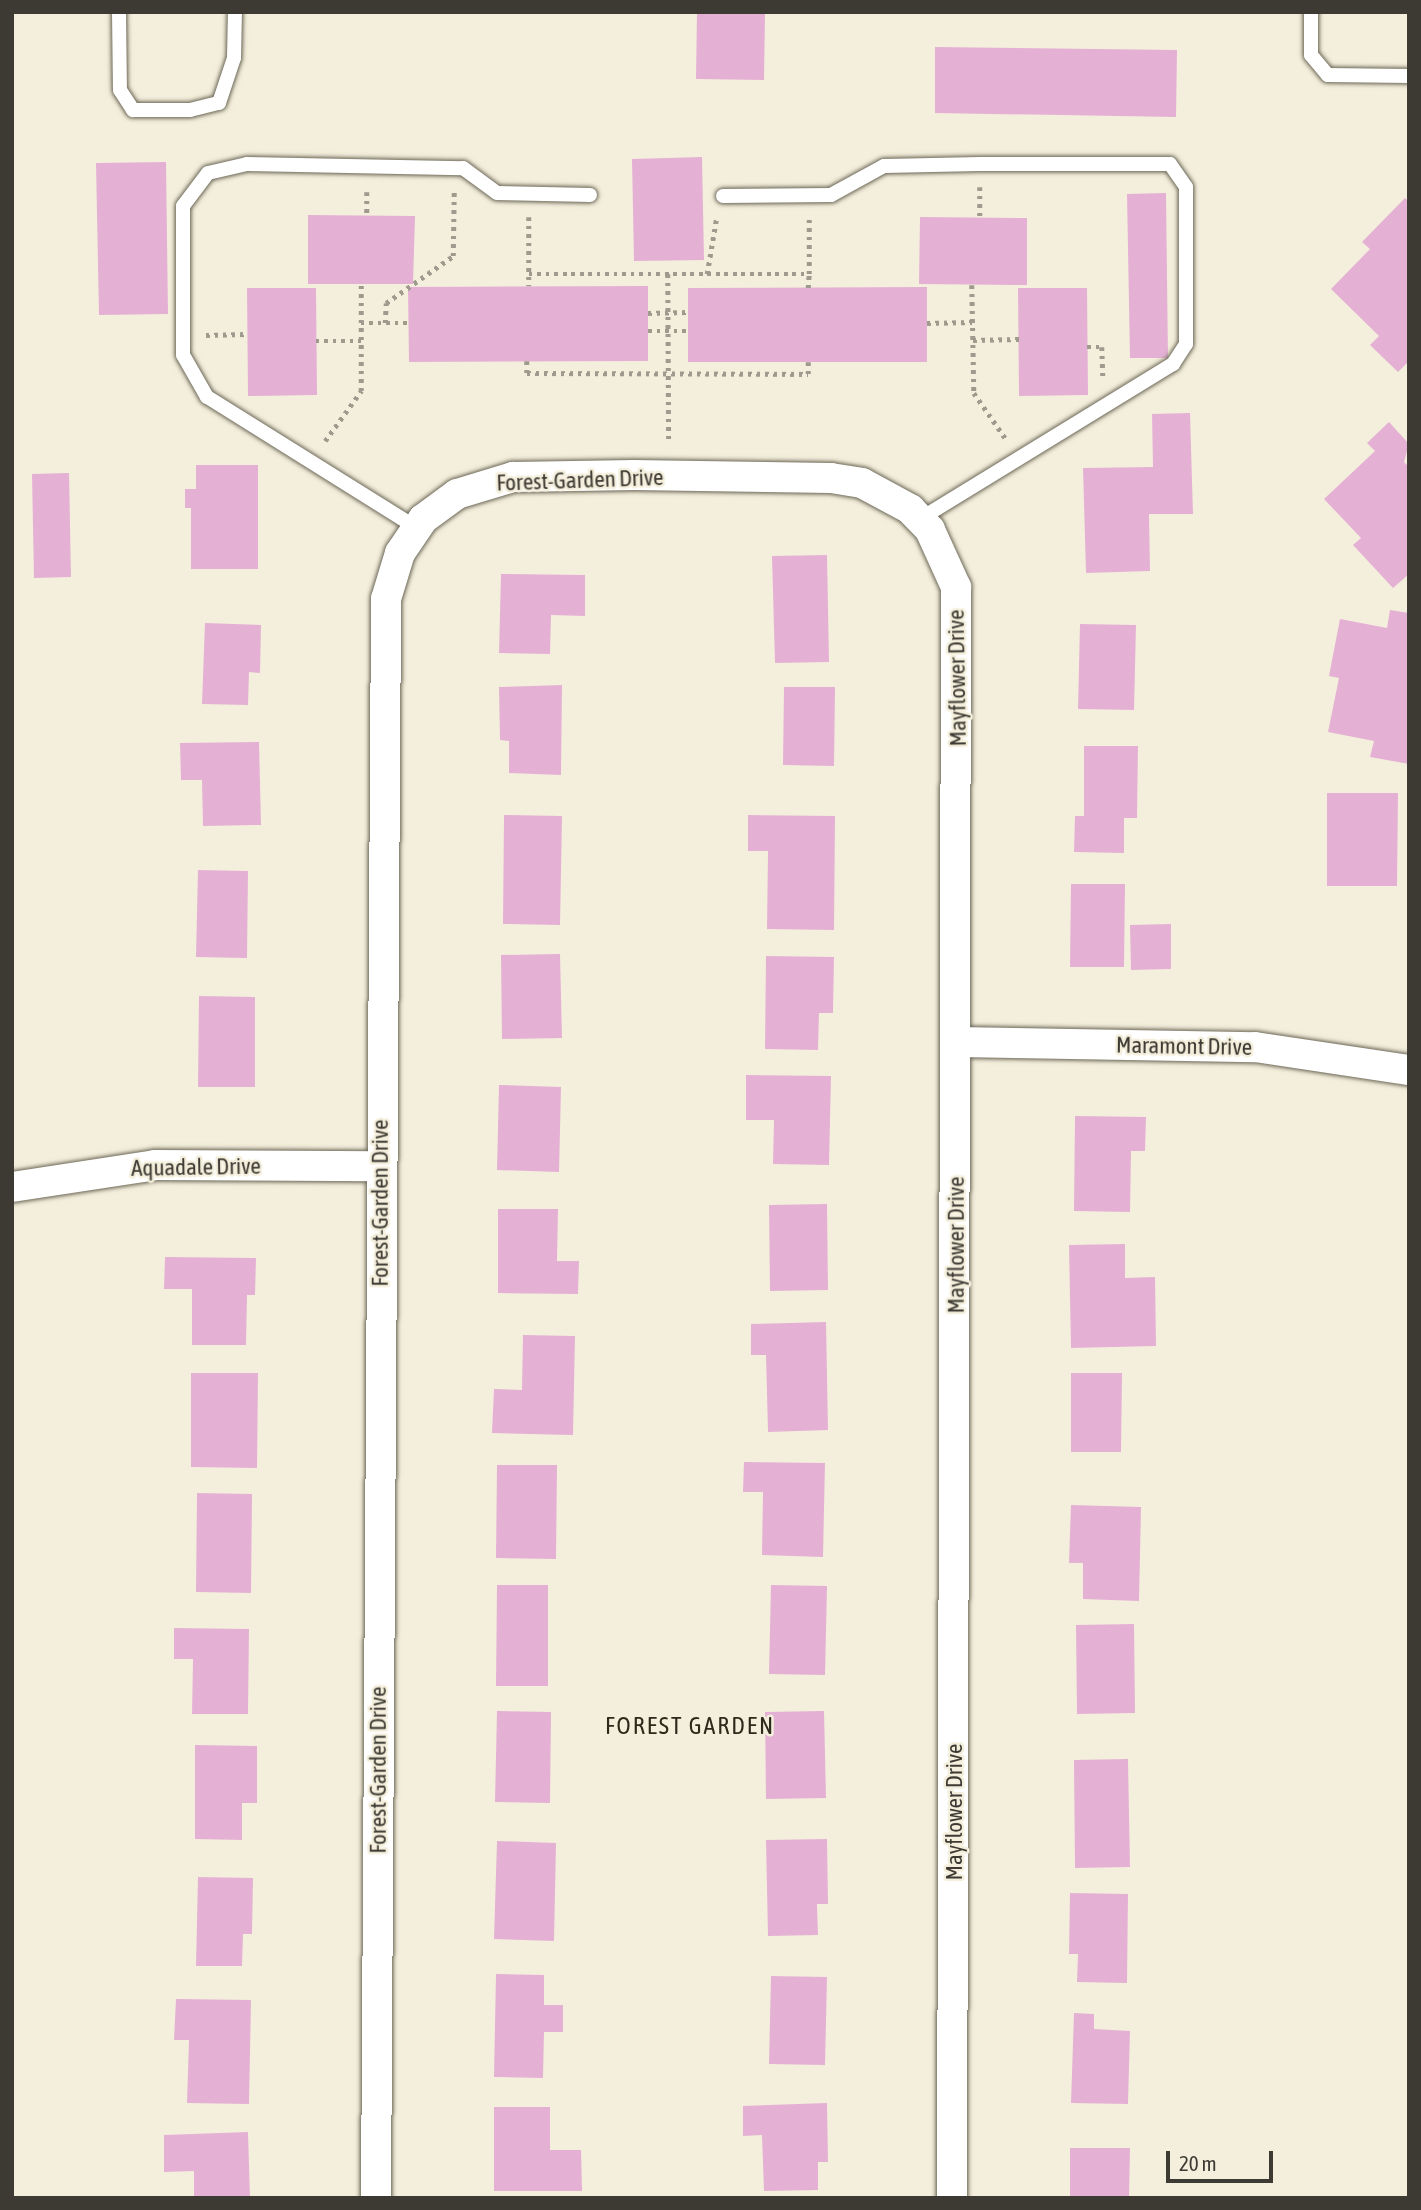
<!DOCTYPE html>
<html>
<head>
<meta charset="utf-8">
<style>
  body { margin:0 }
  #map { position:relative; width:1421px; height:2210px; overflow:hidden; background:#f4efdc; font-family:"Asap Condensed",sans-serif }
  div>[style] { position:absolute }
  .building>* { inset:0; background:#e4b1d4 }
  .path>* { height:4.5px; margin-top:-2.25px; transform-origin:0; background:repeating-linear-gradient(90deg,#9e9a8d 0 3.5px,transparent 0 8.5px) }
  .roads { filter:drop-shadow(0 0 2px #6c6757) drop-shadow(0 0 2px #6c6757) }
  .lane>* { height:14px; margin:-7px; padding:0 7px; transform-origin:7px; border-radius:7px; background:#fff }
  .street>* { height:30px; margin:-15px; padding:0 15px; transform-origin:15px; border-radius:15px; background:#fff }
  span { translate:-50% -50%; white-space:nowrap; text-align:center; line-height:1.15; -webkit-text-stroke:5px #f4efdc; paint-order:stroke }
  .street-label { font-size:23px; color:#3c3a33 }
  .neighbourhood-label { font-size:24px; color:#2d291b; letter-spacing:2px }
  .frame { position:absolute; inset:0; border:14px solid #3c3a33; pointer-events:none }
  .scale { position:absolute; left:1166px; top:2151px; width:107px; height:32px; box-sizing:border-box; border:4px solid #3c3a33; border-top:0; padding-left:9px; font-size:21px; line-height:24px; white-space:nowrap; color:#3c3a33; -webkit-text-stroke:5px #f4efdc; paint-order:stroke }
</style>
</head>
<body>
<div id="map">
  <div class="building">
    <div style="clip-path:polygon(697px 12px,765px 12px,764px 80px,696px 79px)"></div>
    <div style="clip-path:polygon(935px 47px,1177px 50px,1176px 117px,935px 113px)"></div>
    <div style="clip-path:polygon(702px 157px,704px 260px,634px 261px,632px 159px)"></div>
    <div style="clip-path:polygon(166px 162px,168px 314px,99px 315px,96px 163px)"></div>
    <div style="clip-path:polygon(1166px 193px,1168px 358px,1130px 358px,1127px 194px)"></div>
    <div style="clip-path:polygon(1405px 198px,1409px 202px,1409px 361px,1398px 372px,1370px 345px,1379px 336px,1331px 289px,1370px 249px,1362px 242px)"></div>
    <div style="clip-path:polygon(308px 215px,415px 216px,413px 284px,308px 284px)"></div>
    <div style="clip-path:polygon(920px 217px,1027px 218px,1027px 285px,919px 284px)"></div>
    <div style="clip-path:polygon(648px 286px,648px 361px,409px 362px,408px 287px)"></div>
    <div style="clip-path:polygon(927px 287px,927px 362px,688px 362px,688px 288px)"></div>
    <div style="clip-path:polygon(247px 288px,316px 288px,317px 395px,248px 396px)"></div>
    <div style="clip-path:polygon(1018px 288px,1087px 288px,1088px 395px,1019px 396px)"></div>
    <div style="clip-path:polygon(1190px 413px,1193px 514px,1149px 514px,1150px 571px,1086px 573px,1083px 468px,1153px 467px,1152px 414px)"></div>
    <div style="clip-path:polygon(1389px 422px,1409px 444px,1404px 462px,1409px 467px,1409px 574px,1393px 588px,1353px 545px,1361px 538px,1324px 499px,1375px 451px,1367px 443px)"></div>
    <div style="clip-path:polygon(196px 465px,258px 465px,258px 569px,191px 569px,191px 508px,185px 508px,185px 489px,196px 489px)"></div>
    <div style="clip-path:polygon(69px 473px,71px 577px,34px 578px,32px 474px)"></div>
    <div style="clip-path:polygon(827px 555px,829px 662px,775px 663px,772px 556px)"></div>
    <div style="clip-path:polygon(501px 574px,585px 575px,585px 616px,551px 615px,550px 654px,499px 653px)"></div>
    <div style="clip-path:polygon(1390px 610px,1409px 613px,1409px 764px,1370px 757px,1374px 741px,1328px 732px,1339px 678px,1329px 676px,1340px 619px,1387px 628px)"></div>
    <div style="clip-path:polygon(205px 623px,261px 625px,260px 673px,249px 672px,248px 705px,202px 704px)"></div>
    <div style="clip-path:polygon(1080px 624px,1136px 625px,1134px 710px,1078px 709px)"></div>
    <div style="clip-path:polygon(562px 685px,561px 775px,509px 773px,509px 741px,500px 740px,499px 687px)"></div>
    <div style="clip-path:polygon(784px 687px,835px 687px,834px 766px,783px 765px)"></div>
    <div style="clip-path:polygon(259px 742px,261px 825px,203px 826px,202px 780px,181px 780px,180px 743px)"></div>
    <div style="clip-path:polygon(1084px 746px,1138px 746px,1137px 818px,1124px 818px,1124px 853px,1074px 852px,1075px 816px,1084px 816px)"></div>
    <div style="clip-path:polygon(1327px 793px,1398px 793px,1397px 886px,1327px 886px)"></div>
    <div style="clip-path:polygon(504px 815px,562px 816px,560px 925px,503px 924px)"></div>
    <div style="clip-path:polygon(748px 815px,835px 816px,834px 930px,767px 929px,768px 851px,748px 851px)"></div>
    <div style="clip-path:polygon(198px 870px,248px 871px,247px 958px,196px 957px)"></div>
    <div style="clip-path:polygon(1071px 884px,1125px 884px,1124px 967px,1070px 967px)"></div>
    <div style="clip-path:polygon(1171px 924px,1171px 969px,1131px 970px,1130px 925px)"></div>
    <div style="clip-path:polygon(560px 954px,562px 1038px,502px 1039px,501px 955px)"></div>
    <div style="clip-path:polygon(766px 956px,834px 957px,833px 1013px,819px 1013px,818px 1050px,765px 1049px)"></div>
    <div style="clip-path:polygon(199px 996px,255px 997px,255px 1087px,198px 1087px)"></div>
    <div style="clip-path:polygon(746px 1075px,831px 1076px,829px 1165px,773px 1164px,774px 1120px,746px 1120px)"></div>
    <div style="clip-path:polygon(499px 1085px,561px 1087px,559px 1172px,497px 1170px)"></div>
    <div style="clip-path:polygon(1075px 1116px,1146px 1117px,1145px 1151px,1131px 1151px,1130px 1212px,1074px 1211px)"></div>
    <div style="clip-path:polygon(827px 1204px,828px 1290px,770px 1291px,769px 1205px)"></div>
    <div style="clip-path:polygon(498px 1209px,558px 1209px,557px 1261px,579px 1261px,578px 1294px,498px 1293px)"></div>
    <div style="clip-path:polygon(1125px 1244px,1125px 1278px,1155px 1277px,1156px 1346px,1071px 1348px,1069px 1245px)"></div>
    <div style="clip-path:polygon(165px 1257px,256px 1258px,255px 1295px,247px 1295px,246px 1345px,192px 1345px,192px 1289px,164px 1289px)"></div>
    <div style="clip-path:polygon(826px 1322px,828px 1430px,768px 1432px,766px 1355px,751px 1355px,751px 1324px)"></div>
    <div style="clip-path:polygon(523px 1335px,575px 1336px,573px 1435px,492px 1433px,494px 1389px,522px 1390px)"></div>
    <div style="clip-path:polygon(191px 1373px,258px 1373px,257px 1468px,191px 1467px)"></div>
    <div style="clip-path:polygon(1071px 1373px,1122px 1373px,1121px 1452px,1071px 1452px)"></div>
    <div style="clip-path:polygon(744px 1462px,825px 1463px,823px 1557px,762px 1555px,763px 1492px,743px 1492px)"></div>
    <div style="clip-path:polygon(497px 1465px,557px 1465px,556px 1559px,496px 1558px)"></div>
    <div style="clip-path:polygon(197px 1493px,252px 1494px,251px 1593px,196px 1592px)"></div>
    <div style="clip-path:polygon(1071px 1505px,1141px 1507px,1139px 1601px,1083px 1599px,1083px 1563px,1069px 1563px)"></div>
    <div style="clip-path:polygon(497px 1585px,548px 1585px,548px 1686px,496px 1686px)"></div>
    <div style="clip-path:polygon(771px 1585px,827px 1586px,825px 1675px,769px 1674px)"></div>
    <div style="clip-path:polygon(1134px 1624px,1135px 1713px,1077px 1714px,1076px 1625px)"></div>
    <div style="clip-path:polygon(174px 1628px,249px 1629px,248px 1714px,192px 1714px,193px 1659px,174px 1659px)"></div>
    <div style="clip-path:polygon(497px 1711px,551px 1712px,550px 1803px,495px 1802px)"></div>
    <div style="clip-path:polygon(824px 1711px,826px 1798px,766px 1799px,765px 1712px)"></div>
    <div style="clip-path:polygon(195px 1745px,257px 1746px,257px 1803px,242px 1803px,242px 1840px,195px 1839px)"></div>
    <div style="clip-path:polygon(1128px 1759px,1130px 1867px,1075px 1868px,1074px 1760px)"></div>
    <div style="clip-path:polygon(827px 1839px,828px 1904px,817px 1904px,818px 1935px,768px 1936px,766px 1840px)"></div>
    <div style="clip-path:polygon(497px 1841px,556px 1843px,554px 1941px,494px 1939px)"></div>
    <div style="clip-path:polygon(198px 1877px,253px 1878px,252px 1934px,243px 1934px,242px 1966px,196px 1966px)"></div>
    <div style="clip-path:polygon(1070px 1893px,1128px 1894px,1127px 1983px,1077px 1982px,1078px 1954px,1069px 1954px)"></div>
    <div style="clip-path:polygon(496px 1974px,544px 1975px,544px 2005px,563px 2005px,563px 2032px,544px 2032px,543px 2078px,494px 2077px)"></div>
    <div style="clip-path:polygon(771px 1976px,827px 1977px,825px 2065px,769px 2064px)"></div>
    <div style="clip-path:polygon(176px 1999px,251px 2000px,249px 2104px,187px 2103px,189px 2040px,174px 2040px)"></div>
    <div style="clip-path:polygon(1074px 2013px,1094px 2014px,1094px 2029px,1130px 2031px,1128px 2104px,1071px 2103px)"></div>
    <div style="clip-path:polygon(827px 2103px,828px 2162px,818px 2162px,818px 2190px,764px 2191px,762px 2135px,743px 2136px,743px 2106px)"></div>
    <div style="clip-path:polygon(494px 2107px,550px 2107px,550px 2150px,581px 2150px,582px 2191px,494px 2191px)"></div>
    <div style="clip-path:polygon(248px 2132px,250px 2198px,194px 2198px,194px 2171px,164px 2172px,164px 2135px)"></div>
    <div style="clip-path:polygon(1070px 2148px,1130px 2148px,1129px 2198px,1070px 2198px)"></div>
  </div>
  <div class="path">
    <div style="left:980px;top:187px;width:30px;rotate:90deg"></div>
    <div style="left:367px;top:192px;width:23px;rotate:90deg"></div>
    <div style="left:529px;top:217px;width:69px;rotate:90deg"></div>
    <div style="left:529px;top:274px;width:280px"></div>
    <div style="left:809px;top:274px;width:56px;rotate:-90deg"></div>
    <div style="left:668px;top:274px;width:169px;rotate:89.7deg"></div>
    <div style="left:707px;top:274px;width:55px;rotate:-80.5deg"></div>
    <div style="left:972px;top:285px;width:108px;rotate:88.9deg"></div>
    <div style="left:974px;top:393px;width:56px;rotate:55.2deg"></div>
    <div style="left:808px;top:288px;width:14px;rotate:-86deg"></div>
    <div style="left:648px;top:313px;width:40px;rotate:-1.4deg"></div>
    <div style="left:361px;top:323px;width:47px"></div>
    <div style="left:385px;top:323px;width:20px;rotate:-87deg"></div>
    <div style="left:386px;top:303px;width:82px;rotate:-35deg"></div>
    <div style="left:453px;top:256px;width:65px;rotate:-89.1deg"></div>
    <div style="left:927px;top:323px;width:45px;rotate:-1.3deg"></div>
    <div style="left:648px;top:331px;width:40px"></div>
    <div style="left:206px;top:335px;width:41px;rotate:-1.4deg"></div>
    <div style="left:973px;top:340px;width:46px;rotate:-1.2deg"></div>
    <div style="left:316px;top:341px;width:45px"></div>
    <div style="left:1087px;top:347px;width:15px"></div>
    <div style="left:1102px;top:347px;width:30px;rotate:88deg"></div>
    <div style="left:527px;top:361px;width:12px;rotate:90deg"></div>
    <div style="left:527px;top:373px;width:281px;rotate:0.2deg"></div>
    <div style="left:808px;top:374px;width:12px;rotate:-90deg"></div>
    <div style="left:325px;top:441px;width:62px;rotate:-54.2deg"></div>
    <div style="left:361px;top:391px;width:106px;rotate:-90deg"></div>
  </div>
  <div class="roads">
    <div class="lane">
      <div style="left:119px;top:12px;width:78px;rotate:89.3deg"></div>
      <div style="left:120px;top:90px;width:24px;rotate:57deg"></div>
      <div style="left:133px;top:110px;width:57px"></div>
      <div style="left:190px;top:110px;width:30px;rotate:-14deg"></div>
      <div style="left:219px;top:103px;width:47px;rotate:-71.6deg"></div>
      <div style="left:234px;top:58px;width:46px;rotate:-88.8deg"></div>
      <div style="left:1311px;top:12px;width:43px;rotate:90deg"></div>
      <div style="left:1311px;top:55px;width:26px;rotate:50deg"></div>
      <div style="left:1328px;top:75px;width:81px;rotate:0.7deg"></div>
      <div style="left:723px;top:196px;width:108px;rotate:-0.5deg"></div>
      <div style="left:831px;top:195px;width:60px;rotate:-28.7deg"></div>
      <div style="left:884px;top:166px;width:96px;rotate:-1.2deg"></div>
      <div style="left:980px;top:164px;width:190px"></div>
      <div style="left:1170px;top:164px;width:28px;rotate:55deg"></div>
      <div style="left:1186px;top:187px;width:157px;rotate:90deg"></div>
      <div style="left:1186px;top:344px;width:24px;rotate:123deg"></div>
      <div style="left:1173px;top:364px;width:297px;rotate:148.5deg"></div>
      <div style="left:417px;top:528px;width:248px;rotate:-148deg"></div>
      <div style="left:207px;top:397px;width:48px;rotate:-119.7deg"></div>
      <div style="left:183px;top:355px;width:149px;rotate:-90deg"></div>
      <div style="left:183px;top:206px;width:41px;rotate:-52.9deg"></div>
      <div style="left:208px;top:173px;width:40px;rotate:-13deg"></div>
      <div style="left:247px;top:164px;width:216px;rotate:1.1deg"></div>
      <div style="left:463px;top:168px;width:42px;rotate:36.3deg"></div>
      <div style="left:497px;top:193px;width:93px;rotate:1.2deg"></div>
    </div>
    <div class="street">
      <div style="left:958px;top:1042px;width:297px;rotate:1deg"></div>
      <div style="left:1255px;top:1047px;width:156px;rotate:8.5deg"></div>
      <div style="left:12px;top:1187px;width:145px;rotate:-8.7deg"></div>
      <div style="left:155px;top:1165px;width:225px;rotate:0.3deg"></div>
      <div style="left:376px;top:2198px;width:1599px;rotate:-89.64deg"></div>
      <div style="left:386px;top:599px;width:48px;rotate:-73.1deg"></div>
      <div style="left:400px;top:553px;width:41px;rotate:-55.9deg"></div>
      <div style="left:423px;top:519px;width:42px;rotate:-36.3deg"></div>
      <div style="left:457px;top:494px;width:59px;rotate:-16.9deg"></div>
      <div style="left:513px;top:477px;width:121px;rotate:-0.9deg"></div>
      <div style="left:634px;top:475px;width:197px;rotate:0.9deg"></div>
      <div style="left:831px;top:478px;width:31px;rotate:9deg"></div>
      <div style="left:862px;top:483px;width:55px;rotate:28.4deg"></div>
      <div style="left:910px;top:509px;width:29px;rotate:46deg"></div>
      <div style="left:930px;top:530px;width:63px;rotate:65.5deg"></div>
      <div style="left:956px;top:587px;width:1611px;rotate:90.14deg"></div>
    </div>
  </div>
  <div class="street-label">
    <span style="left:580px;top:480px;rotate:-2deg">Forest-Garden Drive</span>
    <span style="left:957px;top:678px;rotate:-91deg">Mayflower Drive</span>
    <span style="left:1184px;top:1046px;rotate:1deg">Maramont Drive</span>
    <span style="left:196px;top:1167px;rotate:-1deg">Aquadale Drive</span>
    <span style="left:380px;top:1203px;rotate:-90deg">Forest-Garden Drive</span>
    <span style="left:956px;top:1245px;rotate:-90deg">Mayflower Drive</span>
    <span style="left:378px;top:1770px;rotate:-90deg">Forest-Garden Drive</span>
    <span style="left:954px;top:1812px;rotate:-90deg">Mayflower Drive</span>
  </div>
  <div class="neighbourhood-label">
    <span style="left:690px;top:1726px">FOREST GARDEN</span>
  </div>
  <div class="frame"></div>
  <div class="scale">20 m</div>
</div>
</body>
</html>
